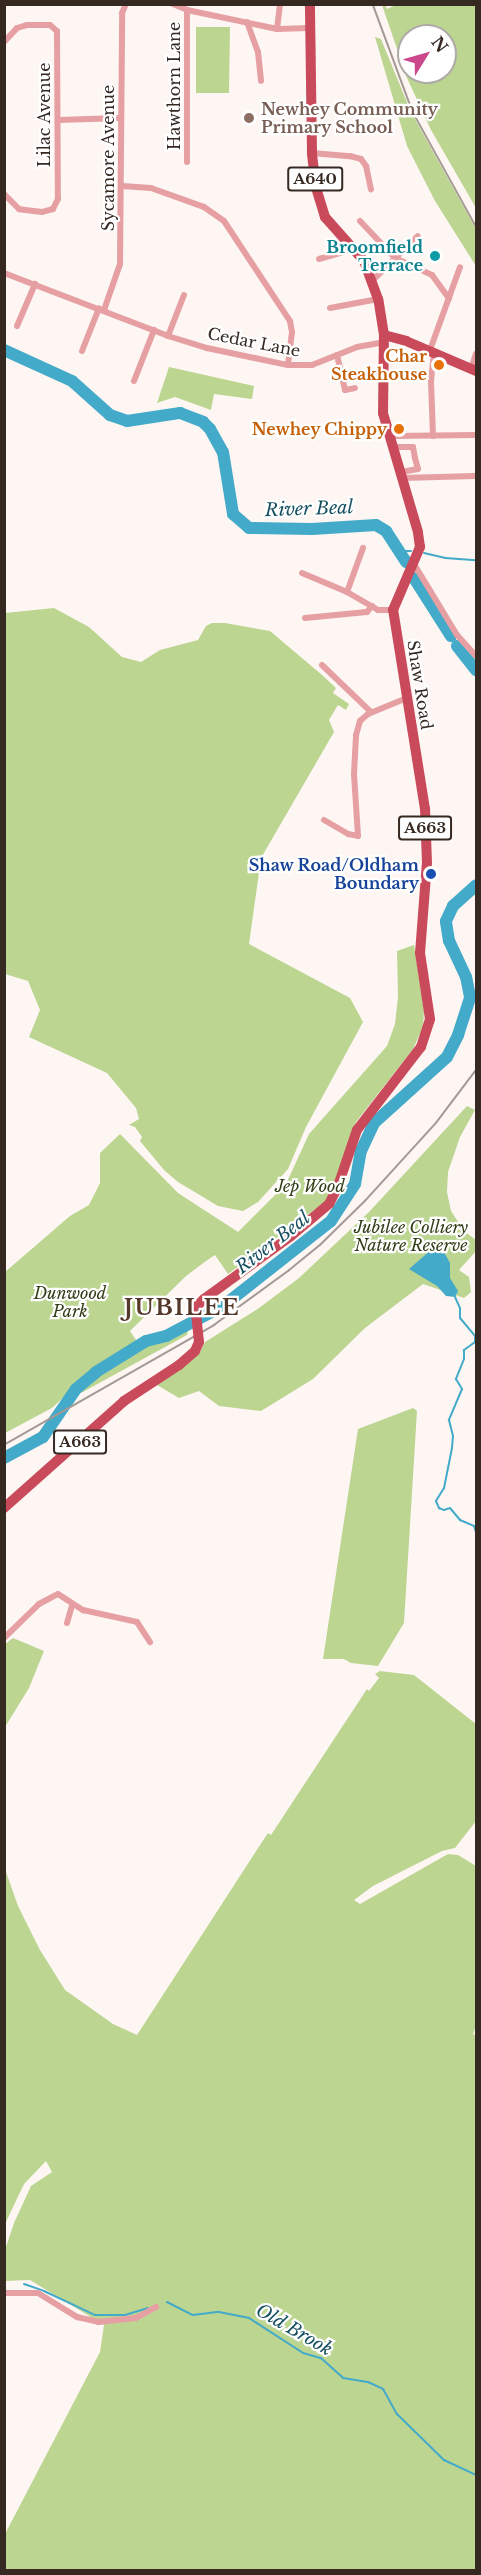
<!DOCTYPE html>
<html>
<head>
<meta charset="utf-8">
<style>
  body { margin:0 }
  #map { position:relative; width:481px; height:2575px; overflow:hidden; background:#fef6f3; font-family:"Libre Baskerville",serif }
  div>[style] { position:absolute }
  .green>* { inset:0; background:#bcd591 }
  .water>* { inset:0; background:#44aac9 }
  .stream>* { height:2px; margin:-1px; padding:0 1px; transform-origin:1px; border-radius:1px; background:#44aac9 }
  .river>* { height:12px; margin:-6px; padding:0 6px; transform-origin:6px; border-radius:6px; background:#44aac9 }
  .street>* { height:6px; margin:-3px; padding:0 3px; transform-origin:3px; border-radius:3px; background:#e69fa2 }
  .primary>* { height:10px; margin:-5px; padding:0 5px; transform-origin:5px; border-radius:5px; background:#c94b5b }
  .tram>* { height:1.5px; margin:-0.75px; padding:0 0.75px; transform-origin:0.75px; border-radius:0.75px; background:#a49995 }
  .primary-bridge>* { height:10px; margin:-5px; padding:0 5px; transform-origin:5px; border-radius:5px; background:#c94b5b }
  .dots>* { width:16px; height:16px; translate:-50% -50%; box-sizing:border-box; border:3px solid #fff; border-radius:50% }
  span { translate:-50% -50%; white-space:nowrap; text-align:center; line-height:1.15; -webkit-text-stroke:4.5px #fff; paint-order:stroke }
  .shield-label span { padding:2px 4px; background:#fff; border:2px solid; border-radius:4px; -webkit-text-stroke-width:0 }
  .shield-label { font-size:15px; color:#362922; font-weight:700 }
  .street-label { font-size:16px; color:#362922 }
  .education-label { font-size:16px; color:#785e54; font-weight:700 }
  .left { translate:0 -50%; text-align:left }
  .culture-label { font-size:16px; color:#0d838f; font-weight:700 }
  .right { translate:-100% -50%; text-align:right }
  .food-label { font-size:16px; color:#c56008; font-weight:700 }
  .transit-label { font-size:16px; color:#164399; font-weight:700 }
  .park-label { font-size:16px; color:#313d16; font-style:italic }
  .water-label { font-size:18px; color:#175061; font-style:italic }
  .district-label { font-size:22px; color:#54382a; font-weight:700; letter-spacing:1.5px }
  .frame { position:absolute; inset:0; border:6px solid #362922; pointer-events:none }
  .north { position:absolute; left:397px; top:24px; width:60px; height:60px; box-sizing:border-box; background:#fff; border:2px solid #afa9a7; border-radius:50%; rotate:53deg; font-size:16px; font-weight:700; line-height:24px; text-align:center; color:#362922 }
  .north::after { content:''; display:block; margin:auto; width:21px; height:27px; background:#cc478b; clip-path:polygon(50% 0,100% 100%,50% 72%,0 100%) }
</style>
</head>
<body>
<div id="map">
  <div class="green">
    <div style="clip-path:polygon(evenodd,398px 4px,476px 5px,476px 208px,431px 130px,407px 78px,382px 5px,385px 5px,387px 9px,398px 4px,409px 36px,445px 36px,445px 72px,409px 72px,409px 36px)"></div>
    <div style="clip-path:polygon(196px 27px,230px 27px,229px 93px,196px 93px)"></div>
    <div style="clip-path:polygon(375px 37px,381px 39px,411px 112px,476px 229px,476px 266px,435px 201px,407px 146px)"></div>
    <div style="clip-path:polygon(169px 367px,254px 386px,252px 399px,214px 394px,211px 410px,175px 397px,157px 403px)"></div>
    <div style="clip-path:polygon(54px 608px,89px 627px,122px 657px,141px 662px,160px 650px,198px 640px,206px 626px,212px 623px,225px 623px,270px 631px,322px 675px,336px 688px,333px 693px,349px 704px,346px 710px,338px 705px,329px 720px,334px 732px,261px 858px,249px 944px,350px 998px,363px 1022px,306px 1127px,288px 1169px,258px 1202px,243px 1211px,218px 1206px,178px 1182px,164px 1170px,140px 1141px,142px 1137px,135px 1127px,129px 1125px,139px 1119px,136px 1108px,107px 1073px,29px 1037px,40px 1010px,28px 981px,5px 974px,5px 613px)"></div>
    <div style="clip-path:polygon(414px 945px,424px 1011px,423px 1027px,413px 1049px,356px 1122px,329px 1199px,228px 1274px,215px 1255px,206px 1261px,186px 1276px,130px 1331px,138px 1343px,88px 1374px,52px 1408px,5px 1433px,5px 1272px,70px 1216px,89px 1205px,100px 1183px,100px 1153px,120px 1134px,178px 1193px,238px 1232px,286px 1184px,309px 1134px,387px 1046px,395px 1024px,398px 997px,397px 951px)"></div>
    <div style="clip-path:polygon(467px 1106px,475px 1110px,460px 1137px,448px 1172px,447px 1192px,451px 1211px,464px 1231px,476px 1240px,476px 1251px,459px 1270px,469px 1277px,471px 1292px,464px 1298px,423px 1284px,365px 1328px,313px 1379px,261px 1411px,219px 1406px,199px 1391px,179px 1398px,157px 1385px,199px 1354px,205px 1342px,259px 1308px,299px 1278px,369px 1212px)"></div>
    <div style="clip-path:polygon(188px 1331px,187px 1335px,81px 1393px,93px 1377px,149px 1344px,165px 1342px)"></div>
    <div style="clip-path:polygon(413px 1408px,417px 1411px,404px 1623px,378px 1666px,351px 1663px,344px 1659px,323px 1659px,358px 1429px)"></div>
    <div style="clip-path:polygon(13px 1638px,44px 1651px,29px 1688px,5px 1727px,5px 1644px)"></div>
    <div style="clip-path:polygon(380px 1671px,414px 1675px,476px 1724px,476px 1821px,455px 1848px,442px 1851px,373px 1886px,354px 1900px,360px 1904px,448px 1854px,458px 1855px,476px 1866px,476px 2026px,473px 2034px,476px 2036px,476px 2570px,5px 2570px,5px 2534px,100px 2352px,104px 2325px,30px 2280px,5px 2281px,5px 2250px,14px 2223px,31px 2186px,52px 2172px,46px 2161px,24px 2184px,5px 2224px,5px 1869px,18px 1906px,40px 1950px,65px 1990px,113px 2024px,137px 2035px,260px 1845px,268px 1833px,271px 1835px,367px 1689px,369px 1691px,379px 1678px,375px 1674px)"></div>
  </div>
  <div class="water">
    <div style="clip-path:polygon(439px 1243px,450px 1263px,450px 1278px,458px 1291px,455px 1297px,446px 1296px,437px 1286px,409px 1269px)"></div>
  </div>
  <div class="stream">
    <div style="left:397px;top:551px;width:14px"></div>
    <div style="left:424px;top:553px;width:22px;rotate:13deg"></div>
    <div style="left:445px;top:558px;width:31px;rotate:4deg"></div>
    <div style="left:455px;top:1297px;width:12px;rotate:66deg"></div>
    <div style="left:460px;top:1308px;width:10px;rotate:90deg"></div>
    <div style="left:460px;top:1318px;width:23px;rotate:50deg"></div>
    <div style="left:475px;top:1336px;width:6px;rotate:90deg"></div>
    <div style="left:475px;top:1342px;width:14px;rotate:144deg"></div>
    <div style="left:464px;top:1350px;width:9px;rotate:90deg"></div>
    <div style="left:464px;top:1359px;width:22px;rotate:112deg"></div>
    <div style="left:456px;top:1379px;width:12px;rotate:59deg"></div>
    <div style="left:462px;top:1389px;width:34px;rotate:113deg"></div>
    <div style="left:449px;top:1420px;width:16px;rotate:76deg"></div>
    <div style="left:453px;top:1436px;width:12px;rotate:95deg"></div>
    <div style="left:452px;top:1448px;width:41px;rotate:101.3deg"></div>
    <div style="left:444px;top:1488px;width:15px;rotate:122deg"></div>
    <div style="left:436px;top:1501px;width:8px;rotate:67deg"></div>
    <div style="left:439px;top:1508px;width:5px;rotate:22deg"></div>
    <div style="left:444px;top:1510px;width:6px;rotate:-18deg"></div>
    <div style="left:450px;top:1508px;width:16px;rotate:50deg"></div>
    <div style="left:460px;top:1520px;width:15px;rotate:23deg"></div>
    <div style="left:474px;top:1526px;width:6px;rotate:72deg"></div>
    <div style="left:476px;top:1555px;width:4px;rotate:-90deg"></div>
    <div style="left:24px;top:2284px;width:21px;rotate:19deg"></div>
    <div style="left:44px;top:2291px;width:56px;rotate:25.2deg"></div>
    <div style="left:95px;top:2315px;width:30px"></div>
    <div style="left:125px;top:2315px;width:24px;rotate:-17deg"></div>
    <div style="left:167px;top:2302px;width:29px;rotate:27deg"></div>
    <div style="left:193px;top:2315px;width:26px;rotate:-7deg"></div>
    <div style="left:219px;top:2312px;width:31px;rotate:11deg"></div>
    <div style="left:249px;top:2318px;width:64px;rotate:32.9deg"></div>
    <div style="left:303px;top:2353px;width:19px;rotate:16deg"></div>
    <div style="left:321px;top:2358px;width:30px;rotate:42deg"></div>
    <div style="left:343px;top:2378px;width:25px;rotate:9deg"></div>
    <div style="left:368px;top:2382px;width:17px;rotate:25deg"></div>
    <div style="left:383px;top:2389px;width:29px;rotate:61deg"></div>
    <div style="left:397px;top:2414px;width:66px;rotate:44.4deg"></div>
    <div style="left:444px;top:2460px;width:35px;rotate:25deg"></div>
  </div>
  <div class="river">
    <div style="left:4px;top:350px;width:75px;rotate:24.5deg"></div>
    <div style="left:72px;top:381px;width:51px;rotate:41.8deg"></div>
    <div style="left:110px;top:415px;width:18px;rotate:19deg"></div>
    <div style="left:127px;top:421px;width:54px;rotate:-8.6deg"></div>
    <div style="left:180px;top:413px;width:25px;rotate:21deg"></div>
    <div style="left:203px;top:422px;width:10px;rotate:45deg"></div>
    <div style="left:210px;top:429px;width:26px;rotate:61deg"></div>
    <div style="left:223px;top:452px;width:63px;rotate:80.8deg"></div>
    <div style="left:233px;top:514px;width:21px;rotate:41deg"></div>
    <div style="left:249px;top:528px;width:63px;rotate:0.9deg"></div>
    <div style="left:312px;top:529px;width:64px;rotate:-3.6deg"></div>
    <div style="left:376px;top:525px;width:12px;rotate:31deg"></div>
    <div style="left:386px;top:531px;width:37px;rotate:57deg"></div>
    <div style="left:414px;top:578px;width:69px;rotate:57.5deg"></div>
    <div style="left:457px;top:646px;width:31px;rotate:52deg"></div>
    <div style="left:4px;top:1458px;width:44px;rotate:-28.3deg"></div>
    <div style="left:43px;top:1437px;width:58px;rotate:-55.5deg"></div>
    <div style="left:76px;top:1389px;width:26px;rotate:-40deg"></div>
    <div style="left:96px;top:1372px;width:59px;rotate:-31.8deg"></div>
    <div style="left:146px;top:1341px;width:21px;rotate:-14deg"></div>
    <div style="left:166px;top:1336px;width:64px;rotate:-27.8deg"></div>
    <div style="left:223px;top:1306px;width:137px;rotate:-38.2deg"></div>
    <div style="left:331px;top:1221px;width:44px;rotate:-57deg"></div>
    <div style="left:355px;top:1184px;width:34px;rotate:-80deg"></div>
    <div style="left:361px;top:1151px;width:31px;rotate:-65deg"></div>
    <div style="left:374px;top:1123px;width:98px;rotate:-42.1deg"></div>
    <div style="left:447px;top:1057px;width:25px;rotate:-63deg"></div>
    <div style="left:458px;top:1035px;width:40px;rotate:-72deg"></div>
    <div style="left:470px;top:997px;width:20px;rotate:-101deg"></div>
    <div style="left:466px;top:977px;width:40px;rotate:-115deg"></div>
    <div style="left:449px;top:941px;width:20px;rotate:-99deg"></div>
    <div style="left:446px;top:921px;width:17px;rotate:-65deg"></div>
    <div style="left:453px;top:906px;width:31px;rotate:-42deg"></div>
  </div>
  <div class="street">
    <div style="left:173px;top:4px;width:15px;rotate:23deg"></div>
    <div style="left:187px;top:10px;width:92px;rotate:11.9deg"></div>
    <div style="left:277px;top:29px;width:32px;rotate:-2deg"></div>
    <div style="left:247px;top:22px;width:32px;rotate:70deg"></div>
    <div style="left:258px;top:52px;width:29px;rotate:84deg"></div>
    <div style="left:277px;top:29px;width:25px;rotate:-83deg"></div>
    <div style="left:4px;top:42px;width:19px;rotate:-47deg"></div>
    <div style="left:17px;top:28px;width:10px;rotate:-17deg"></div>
    <div style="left:27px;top:25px;width:23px"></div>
    <div style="left:50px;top:25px;width:9px;rotate:41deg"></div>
    <div style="left:57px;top:31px;width:168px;rotate:89.7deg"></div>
    <div style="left:58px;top:199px;width:11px;rotate:117deg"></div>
    <div style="left:53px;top:209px;width:11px;rotate:165deg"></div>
    <div style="left:42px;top:212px;width:23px;rotate:-173deg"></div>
    <div style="left:19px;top:209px;width:21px;rotate:-135deg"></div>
    <div style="left:58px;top:120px;width:63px;rotate:-1.8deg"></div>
    <div style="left:312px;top:153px;width:38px;rotate:5deg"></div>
    <div style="left:350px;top:156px;width:11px;rotate:15deg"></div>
    <div style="left:361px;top:159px;width:9px;rotate:54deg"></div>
    <div style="left:366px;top:166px;width:24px;rotate:78deg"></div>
    <div style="left:187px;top:162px;width:152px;rotate:-90deg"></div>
    <div style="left:122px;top:186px;width:29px;rotate:4deg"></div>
    <div style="left:151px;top:188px;width:56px;rotate:19.7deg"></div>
    <div style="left:204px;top:207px;width:24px;rotate:35deg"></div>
    <div style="left:224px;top:221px;width:120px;rotate:56.6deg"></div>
    <div style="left:290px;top:321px;width:11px;rotate:80deg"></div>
    <div style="left:292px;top:332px;width:33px;rotate:97deg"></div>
    <div style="left:360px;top:221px;width:51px;rotate:46.6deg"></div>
    <div style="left:395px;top:258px;width:41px;rotate:24.7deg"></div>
    <div style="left:432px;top:275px;width:29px;rotate:54deg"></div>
    <div style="left:319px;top:259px;width:36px;rotate:-16deg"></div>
    <div style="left:4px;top:273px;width:176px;rotate:21deg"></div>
    <div style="left:168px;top:336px;width:41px;rotate:17.1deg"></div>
    <div style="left:207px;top:348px;width:83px;rotate:11.9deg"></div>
    <div style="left:288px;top:365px;width:24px"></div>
    <div style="left:312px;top:365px;width:48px;rotate:-21.8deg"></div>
    <div style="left:357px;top:347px;width:27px;rotate:-10deg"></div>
    <div style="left:372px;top:281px;width:64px;rotate:-44.4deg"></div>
    <div style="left:330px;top:308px;width:49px;rotate:-10.6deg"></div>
    <div style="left:104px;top:310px;width:49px;rotate:-70.8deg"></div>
    <div style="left:120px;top:264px;width:251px;rotate:-89.5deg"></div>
    <div style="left:122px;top:13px;width:10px;rotate:-66deg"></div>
    <div style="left:17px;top:326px;width:46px;rotate:-66.8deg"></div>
    <div style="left:168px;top:336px;width:44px;rotate:-68.7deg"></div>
    <div style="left:430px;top:350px;width:88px;rotate:-70.1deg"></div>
    <div style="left:82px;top:351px;width:46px;rotate:-68.4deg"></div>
    <div style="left:337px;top:355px;width:36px;rotate:77deg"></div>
    <div style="left:345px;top:390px;width:10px;rotate:-11deg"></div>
    <div style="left:471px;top:369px;width:16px;rotate:-72deg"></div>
    <div style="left:134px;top:381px;width:55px;rotate:-68.6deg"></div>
    <div style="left:391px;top:436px;width:85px;rotate:-0.7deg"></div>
    <div style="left:433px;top:436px;width:55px;rotate:-92.1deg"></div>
    <div style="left:431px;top:381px;width:29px;rotate:-84deg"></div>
    <div style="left:394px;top:447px;width:19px"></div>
    <div style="left:413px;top:447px;width:11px;rotate:80deg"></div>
    <div style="left:415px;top:458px;width:11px;rotate:75deg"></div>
    <div style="left:418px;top:469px;width:17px;rotate:170deg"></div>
    <div style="left:402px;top:478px;width:73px;rotate:-1.6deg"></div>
    <div style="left:414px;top:564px;width:83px;rotate:58.8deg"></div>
    <div style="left:457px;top:635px;width:28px;rotate:48deg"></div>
    <div style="left:302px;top:573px;width:49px;rotate:22.9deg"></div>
    <div style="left:347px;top:592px;width:36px;rotate:30deg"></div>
    <div style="left:378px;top:610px;width:15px"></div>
    <div style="left:347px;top:592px;width:47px;rotate:-70deg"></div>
    <div style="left:305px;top:618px;width:62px;rotate:-5.5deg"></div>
    <div style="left:367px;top:612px;width:8px;rotate:-50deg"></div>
    <div style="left:322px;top:665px;width:68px;rotate:43.8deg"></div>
    <div style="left:324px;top:820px;width:28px;rotate:30deg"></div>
    <div style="left:348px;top:834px;width:10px;rotate:11deg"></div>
    <div style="left:358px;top:836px;width:62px;rotate:-93.7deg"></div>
    <div style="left:354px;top:774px;width:39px;rotate:-87deg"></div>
    <div style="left:356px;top:735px;width:15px;rotate:-74deg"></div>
    <div style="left:360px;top:721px;width:11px;rotate:-41deg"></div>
    <div style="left:368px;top:714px;width:42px;rotate:-22.3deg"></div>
    <div style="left:67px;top:1623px;width:19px;rotate:-74deg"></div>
    <div style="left:4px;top:1638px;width:49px;rotate:-44.2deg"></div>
    <div style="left:39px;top:1604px;width:21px;rotate:-28deg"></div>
    <div style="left:58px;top:1594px;width:30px;rotate:33deg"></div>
    <div style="left:83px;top:1610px;width:55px;rotate:12.5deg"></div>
    <div style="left:137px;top:1622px;width:24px;rotate:57deg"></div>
    <div style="left:4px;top:2293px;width:34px"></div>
    <div style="left:38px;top:2293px;width:46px;rotate:31.6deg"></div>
    <div style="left:77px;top:2317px;width:22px;rotate:13deg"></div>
    <div style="left:98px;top:2322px;width:38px;rotate:-6deg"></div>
    <div style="left:136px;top:2318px;width:23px;rotate:-29deg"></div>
  </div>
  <div class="primary">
    <div style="left:384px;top:335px;width:23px;rotate:15deg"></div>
    <div style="left:406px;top:341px;width:76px;rotate:23.2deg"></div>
    <div style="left:196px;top:1314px;width:9px;rotate:-77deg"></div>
    <div style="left:198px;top:1305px;width:8px;rotate:-45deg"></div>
    <div style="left:204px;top:1299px;width:107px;rotate:-35.9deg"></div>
    <div style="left:291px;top:1236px;width:50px;rotate:-40.1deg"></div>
    <div style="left:329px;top:1204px;width:20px;rotate:-63deg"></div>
    <div style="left:338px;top:1186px;width:59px;rotate:-71.3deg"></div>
    <div style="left:357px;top:1130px;width:105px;rotate:-52.4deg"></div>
    <div style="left:421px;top:1047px;width:29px;rotate:-72deg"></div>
    <div style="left:430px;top:1019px;width:67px;rotate:-98.6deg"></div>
    <div style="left:420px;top:953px;width:90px;rotate:-85.6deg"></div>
    <div style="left:427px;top:863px;width:54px;rotate:-92.1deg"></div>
    <div style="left:425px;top:809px;width:202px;rotate:-99.1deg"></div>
    <div style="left:393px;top:610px;width:69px;rotate:-66.8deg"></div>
    <div style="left:420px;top:547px;width:15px;rotate:-98deg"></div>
    <div style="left:418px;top:532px;width:124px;rotate:-106.4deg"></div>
    <div style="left:383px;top:413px;width:78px;rotate:-89.3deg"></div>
    <div style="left:384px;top:335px;width:36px;rotate:-99deg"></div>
    <div style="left:378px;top:299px;width:40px;rotate:-110.2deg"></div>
    <div style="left:364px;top:261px;width:59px;rotate:-131.6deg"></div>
    <div style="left:325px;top:217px;width:31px;rotate:-107deg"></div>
    <div style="left:316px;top:187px;width:34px;rotate:-97deg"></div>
    <div style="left:312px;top:153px;width:149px;rotate:-90.8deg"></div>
    <div style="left:4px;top:1508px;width:161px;rotate:-41.7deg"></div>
    <div style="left:124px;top:1401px;width:66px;rotate:-33.2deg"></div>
    <div style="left:179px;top:1365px;width:21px;rotate:-41deg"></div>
  </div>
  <div class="tram">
    <div style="left:373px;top:4px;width:115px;rotate:69.7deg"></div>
    <div style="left:413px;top:112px;width:130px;rotate:61.1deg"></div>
    <div style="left:4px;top:1445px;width:242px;rotate:-29.7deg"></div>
    <div style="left:214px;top:1325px;width:92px;rotate:-36.1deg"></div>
    <div style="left:288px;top:1271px;width:41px;rotate:-39.1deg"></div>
    <div style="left:320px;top:1245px;width:63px;rotate:-44.4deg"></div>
    <div style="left:365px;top:1201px;width:105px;rotate:-47.7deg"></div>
    <div style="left:436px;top:1123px;width:66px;rotate:-53deg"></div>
  </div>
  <div class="primary-bridge">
    <div style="left:195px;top:1351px;width:10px;rotate:-66deg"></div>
    <div style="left:199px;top:1342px;width:28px;rotate:-96deg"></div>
  </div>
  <div class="dots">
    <div style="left:249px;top:118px;background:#8d6e63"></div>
    <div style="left:435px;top:256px;background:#0f9aa8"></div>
    <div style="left:439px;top:365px;background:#e8710a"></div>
    <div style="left:399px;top:429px;background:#e8710a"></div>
    <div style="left:431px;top:874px;background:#1a4fb4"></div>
  </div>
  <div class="shield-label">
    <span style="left:315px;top:179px">A640</span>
    <span style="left:425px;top:828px">A663</span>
    <span style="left:80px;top:1442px">A663</span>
  </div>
  <div class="street-label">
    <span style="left:174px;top:86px;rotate:-90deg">Hawthorn Lane</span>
    <span style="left:44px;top:115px;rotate:-90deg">Lilac Avenue</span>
    <span style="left:108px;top:158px;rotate:-90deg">Sycamore Avenue</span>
    <span style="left:254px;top:342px;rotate:11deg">Cedar Lane</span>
    <span style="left:420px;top:685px;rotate:81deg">Shaw Road</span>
  </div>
  <div class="education-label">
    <span class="left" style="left:261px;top:118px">Newhey Community<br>Primary School</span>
  </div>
  <div class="culture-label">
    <span class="right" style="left:423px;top:256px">Broomfield<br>Terrace</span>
  </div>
  <div class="food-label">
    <span class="right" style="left:427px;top:365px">Char<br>Steakhouse</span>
    <span class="right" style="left:387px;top:429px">Newhey Chippy</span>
  </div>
  <div class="transit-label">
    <span class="right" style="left:419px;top:874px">Shaw Road/Oldham<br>Boundary</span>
  </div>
  <div class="park-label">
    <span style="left:310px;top:1186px">Jep Wood</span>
    <span style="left:411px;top:1236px">Jubilee Colliery<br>Nature Reserve</span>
    <span style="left:70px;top:1302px">Dunwood<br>Park</span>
  </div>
  <div class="water-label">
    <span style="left:309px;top:509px;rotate:-2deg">River Beal</span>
    <span style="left:273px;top:1243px;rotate:-38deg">River Beal</span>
    <span style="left:294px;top:2330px;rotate:30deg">Old Brook</span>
  </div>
  <div class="district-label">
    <span style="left:182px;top:1308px">JUBILEE</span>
  </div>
  <div class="frame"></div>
  <div class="north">N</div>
</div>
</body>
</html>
